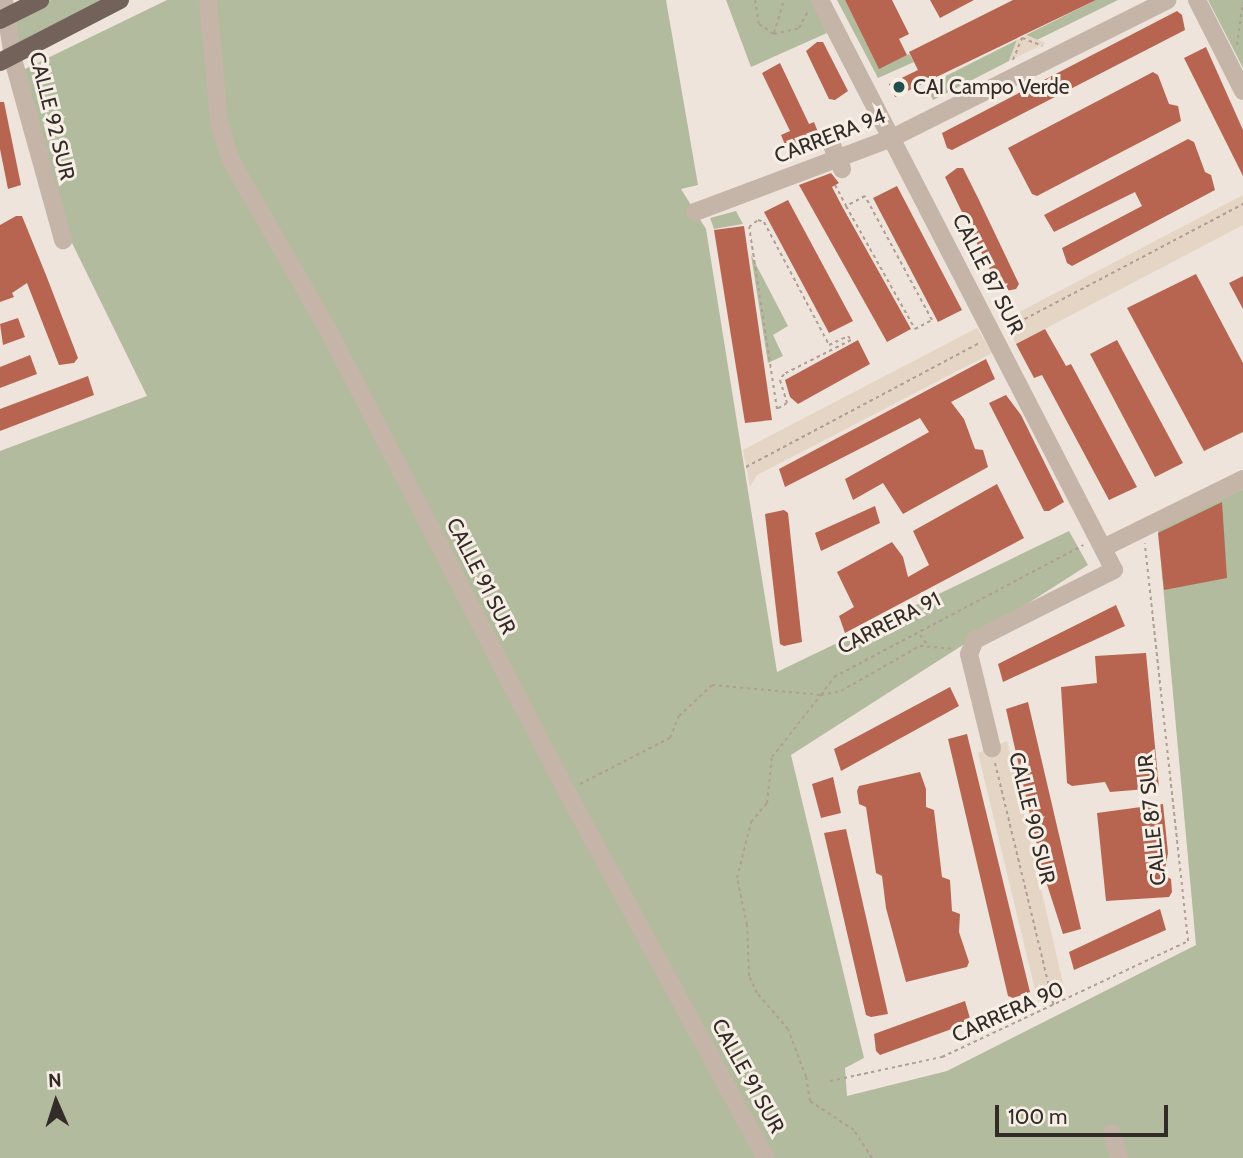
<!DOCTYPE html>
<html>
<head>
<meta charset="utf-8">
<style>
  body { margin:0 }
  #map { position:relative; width:1243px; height:1158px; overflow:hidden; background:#eee4db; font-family:Cabin,sans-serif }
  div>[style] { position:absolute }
  .green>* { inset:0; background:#b2bb9d }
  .plaza>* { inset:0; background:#e4d5c4 }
  .building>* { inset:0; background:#b76550 }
  .path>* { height:2px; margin-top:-1px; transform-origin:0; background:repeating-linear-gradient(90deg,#b09e93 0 3.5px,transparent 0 7px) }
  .minor>* { height:18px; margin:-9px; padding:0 9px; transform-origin:9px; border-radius:9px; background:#c5b4a8 }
  .major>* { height:18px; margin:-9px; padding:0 9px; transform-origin:9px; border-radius:9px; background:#73625a }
  .dots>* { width:19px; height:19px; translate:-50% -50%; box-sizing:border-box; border:4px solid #f7efe6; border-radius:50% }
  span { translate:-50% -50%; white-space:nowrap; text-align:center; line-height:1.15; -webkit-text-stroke:6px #f7efe6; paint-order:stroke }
  .poi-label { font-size:21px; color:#332b27 }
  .left { translate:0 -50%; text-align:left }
  .street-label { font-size:21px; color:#332b27 }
  .north { position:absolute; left:21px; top:1067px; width:70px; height:70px; -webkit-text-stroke:5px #f7efe6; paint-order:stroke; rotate:357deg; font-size:19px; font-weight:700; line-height:28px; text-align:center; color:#332b27 }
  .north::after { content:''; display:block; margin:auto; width:24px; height:32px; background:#332b27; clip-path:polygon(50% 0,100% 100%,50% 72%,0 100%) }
  .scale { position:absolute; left:995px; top:1105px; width:173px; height:32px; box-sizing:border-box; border:4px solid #332b27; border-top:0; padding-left:9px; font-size:21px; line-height:24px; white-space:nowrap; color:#332b27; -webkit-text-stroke:5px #f7efe6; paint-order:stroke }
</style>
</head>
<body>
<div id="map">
  <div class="green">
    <div style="clip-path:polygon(51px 0,104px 0,16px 44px,12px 21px)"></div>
    <div style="clip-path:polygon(167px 0,666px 0,698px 185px,681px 189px,706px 229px,777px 672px,1069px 531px,1088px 565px,791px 755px,864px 1058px,845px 1068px,847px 1096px,947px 1071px,1196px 945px,1158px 530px,1243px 489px,1243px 1158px,0 1158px,0 451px,147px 396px,72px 243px,23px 70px)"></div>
    <div style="clip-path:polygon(726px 0,811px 0,827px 33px,751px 67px)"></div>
    <div style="clip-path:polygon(837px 0,845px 0,879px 68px,909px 54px,914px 62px,878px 78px)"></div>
    <div style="clip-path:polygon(1096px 0,1118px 0,1037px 40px,1026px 35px)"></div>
    <div style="clip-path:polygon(1208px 0,1243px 0,1243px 68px)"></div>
    <div style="clip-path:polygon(1017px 40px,1009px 61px,933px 100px,926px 86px)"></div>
    <div style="clip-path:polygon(736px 211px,743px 224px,714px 229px,710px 218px)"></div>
    <div style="clip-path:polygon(751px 255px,788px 326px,773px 335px,783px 356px,768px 363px)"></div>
  </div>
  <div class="plaza">
    <div style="clip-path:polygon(1026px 35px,1046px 43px,1009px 61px,1017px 40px)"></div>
    <div style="clip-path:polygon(1243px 195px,1243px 225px,1016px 344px,1004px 320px)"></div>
    <div style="clip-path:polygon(977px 328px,992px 353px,757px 475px,750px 487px,743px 450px)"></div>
    <div style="clip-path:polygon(1007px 741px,1064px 988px,1038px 1002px,978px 753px)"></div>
  </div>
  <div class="building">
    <div style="clip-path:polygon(845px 0,892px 0,909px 34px,899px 39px,907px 55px,879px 69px)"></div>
    <div style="clip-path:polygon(930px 0,974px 0,940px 18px)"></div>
    <div style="clip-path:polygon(1013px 0,1096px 0,895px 97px,889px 84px,918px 70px,909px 52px)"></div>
    <div style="clip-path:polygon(1177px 11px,1182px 15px,1185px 30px,952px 150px,947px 148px,942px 133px)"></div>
    <div style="clip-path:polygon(817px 42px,823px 42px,848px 91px,835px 100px,829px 99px,806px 51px)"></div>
    <div style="clip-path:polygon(1206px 47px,1243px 130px,1243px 176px,1184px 58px)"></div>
    <div style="clip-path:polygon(780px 63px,809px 124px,814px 122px,818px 132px,817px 140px,788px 152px,781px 135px,790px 131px,762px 73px)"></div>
    <div style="clip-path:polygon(1153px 72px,1158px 75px,1169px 104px,1178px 106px,1181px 121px,1037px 196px,1032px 194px,1008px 148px)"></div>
    <div style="clip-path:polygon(0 102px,4px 102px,21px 185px,8px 189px,0 149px)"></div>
    <div style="clip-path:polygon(1188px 139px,1194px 142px,1205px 172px,1211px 175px,1215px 190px,1072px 266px,1067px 263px,1062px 248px,1142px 206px,1135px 192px,1054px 232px,1044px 215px)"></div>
    <div style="clip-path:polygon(957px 168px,963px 168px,978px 198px,1019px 284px,1016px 289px,1001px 292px,986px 262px,945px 177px)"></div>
    <div style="clip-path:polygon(831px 173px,839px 183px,832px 187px,843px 208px,911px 329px,887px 342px,799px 185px)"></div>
    <div style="clip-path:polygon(897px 186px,962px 310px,938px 322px,873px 198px)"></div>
    <div style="clip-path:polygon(788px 200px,853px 321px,829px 333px,764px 212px)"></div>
    <div style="clip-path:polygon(16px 216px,22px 216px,46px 275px,78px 358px,74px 363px,59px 365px,27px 283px,12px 293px,14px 297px,0 302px,0 225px)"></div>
    <div style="clip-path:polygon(744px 226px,772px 420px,745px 423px,714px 230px)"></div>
    <div style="clip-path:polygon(1196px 274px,1243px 363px,1243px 432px,1204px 451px,1127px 308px)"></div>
    <div style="clip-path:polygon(1243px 276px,1243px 309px,1229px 283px)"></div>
    <div style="clip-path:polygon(18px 318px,25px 337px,3px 345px,0 324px)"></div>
    <div style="clip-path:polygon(1045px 329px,1066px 366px,1071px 364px,1137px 487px,1109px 500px,1042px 375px,1034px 378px,1016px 344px)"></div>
    <div style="clip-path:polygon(858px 340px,870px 364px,798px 404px,790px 397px,785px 380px)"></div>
    <div style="clip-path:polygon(1117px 340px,1183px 463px,1155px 477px,1090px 354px)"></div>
    <div style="clip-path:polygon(30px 355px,37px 374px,0 388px,0 367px)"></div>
    <div style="clip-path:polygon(986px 359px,995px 379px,951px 402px,964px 419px,975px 449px,983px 450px,988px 467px,903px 514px,883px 483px,853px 500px,845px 479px,929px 432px,920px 418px,785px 487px,779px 469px)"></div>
    <div style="clip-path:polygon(88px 376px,94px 395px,0 431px,0 409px)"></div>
    <div style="clip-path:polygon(1006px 395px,1021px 415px,1064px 502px,1049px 511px,1044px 511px,989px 403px)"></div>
    <div style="clip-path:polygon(997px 484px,1024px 538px,845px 633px,839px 616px,854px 607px,837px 572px,892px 542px,903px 557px,908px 577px,929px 565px,913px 531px)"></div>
    <div style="clip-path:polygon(1222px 502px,1227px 578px,1164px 590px,1158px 533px)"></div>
    <div style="clip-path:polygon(875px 506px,880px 523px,821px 551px,815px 533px)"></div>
    <div style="clip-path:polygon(784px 510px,788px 513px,802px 642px,784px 646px,780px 644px,765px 514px)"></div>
    <div style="clip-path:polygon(1116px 605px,1125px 626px,1003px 682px,998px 664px)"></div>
    <div style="clip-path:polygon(1146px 653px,1159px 788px,1110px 792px,1105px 782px,1072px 786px,1067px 783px,1061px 687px,1097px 683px,1095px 656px)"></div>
    <div style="clip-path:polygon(950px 687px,959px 706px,841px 771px,834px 749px)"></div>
    <div style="clip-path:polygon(1028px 702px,1081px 929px,1063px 934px,1043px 872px,1006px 709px)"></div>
    <div style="clip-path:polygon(967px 734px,1030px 992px,1013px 998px,1008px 996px,948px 739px)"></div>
    <div style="clip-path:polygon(920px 772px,926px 789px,926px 807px,934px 810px,942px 877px,950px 880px,952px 911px,960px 914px,959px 932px,969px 962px,967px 967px,906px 982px,886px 908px,882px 876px,876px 873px,866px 807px,859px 804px,857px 791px,859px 786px)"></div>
    <div style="clip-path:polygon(833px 777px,841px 813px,821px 818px,812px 784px)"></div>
    <div style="clip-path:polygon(1163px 804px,1168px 853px,1164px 875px,1171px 879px,1172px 892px,1169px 897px,1106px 901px,1097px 813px)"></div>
    <div style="clip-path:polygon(846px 829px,888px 1014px,871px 1017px,866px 1015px,824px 833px)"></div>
    <div style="clip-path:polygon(1160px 909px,1166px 930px,1074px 970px,1069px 952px)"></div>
    <div style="clip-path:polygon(965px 1001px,971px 1022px,880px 1055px,876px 1051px,874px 1034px)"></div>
  </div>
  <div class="path">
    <div style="left:755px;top:0;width:24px;rotate:81deg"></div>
    <div style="left:759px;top:24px;width:18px;rotate:34deg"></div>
    <div style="left:774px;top:34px;width:26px;rotate:-13deg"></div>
    <div style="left:799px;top:28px;width:19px;rotate:-62deg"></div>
    <div style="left:774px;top:33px;width:34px;rotate:-73deg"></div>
    <div style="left:1237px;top:45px;width:43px;rotate:-82.1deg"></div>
    <div style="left:1013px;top:60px;width:24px;rotate:-68deg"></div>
    <div style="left:1022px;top:38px;width:22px;rotate:21deg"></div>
    <div style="left:835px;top:185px;width:24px;rotate:62deg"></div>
    <div style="left:846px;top:206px;width:141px;rotate:60.7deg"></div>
    <div style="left:915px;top:329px;width:19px;rotate:-28deg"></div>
    <div style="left:932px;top:320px;width:141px;rotate:-118.4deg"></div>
    <div style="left:865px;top:196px;width:21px;rotate:152deg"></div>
    <div style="left:758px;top:220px;width:6px;rotate:18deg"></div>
    <div style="left:764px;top:222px;width:139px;rotate:62.1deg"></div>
    <div style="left:829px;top:345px;width:21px;rotate:-25deg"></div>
    <div style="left:848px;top:336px;width:5px;rotate:53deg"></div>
    <div style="left:851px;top:340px;width:75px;rotate:153.1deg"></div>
    <div style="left:784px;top:374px;width:7px;rotate:124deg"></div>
    <div style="left:780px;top:380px;width:24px;rotate:73deg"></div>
    <div style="left:787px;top:403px;width:12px;rotate:149deg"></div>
    <div style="left:777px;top:409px;width:184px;rotate:-98.7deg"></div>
    <div style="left:749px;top:227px;width:11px;rotate:-38deg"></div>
    <div style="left:1006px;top:329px;width:268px;rotate:-27.8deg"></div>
    <div style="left:746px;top:467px;width:264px;rotate:-28deg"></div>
    <div style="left:920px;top:635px;width:11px;rotate:52deg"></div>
    <div style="left:995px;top:763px;width:250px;rotate:76.4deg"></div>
    <div style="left:580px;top:784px;width:101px;rotate:-27.1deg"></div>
    <div style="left:670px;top:738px;width:24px;rotate:-68deg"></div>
    <div style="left:679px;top:716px;width:45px;rotate:-43.2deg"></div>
    <div style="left:712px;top:685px;width:109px;rotate:5.2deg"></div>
    <div style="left:821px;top:695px;width:22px;rotate:-54deg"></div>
    <div style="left:834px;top:677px;width:282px;rotate:-27.9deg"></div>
    <div style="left:830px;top:1081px;width:115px;rotate:-12.1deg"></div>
    <div style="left:942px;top:1057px;width:272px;rotate:-25.2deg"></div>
    <div style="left:1188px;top:941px;width:400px;rotate:-96.2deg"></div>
    <div style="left:872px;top:1158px;width:33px;rotate:-123deg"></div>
    <div style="left:854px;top:1130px;width:53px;rotate:-146.6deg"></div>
    <div style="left:810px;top:1101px;width:24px;rotate:-99deg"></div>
    <div style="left:806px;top:1077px;width:51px;rotate:-110.6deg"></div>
    <div style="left:788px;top:1029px;width:48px;rotate:-130.7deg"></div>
    <div style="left:757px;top:993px;width:19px;rotate:-115deg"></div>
    <div style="left:749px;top:976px;width:51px;rotate:-92.2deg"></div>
    <div style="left:747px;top:925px;width:48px;rotate:-102deg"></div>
    <div style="left:737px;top:878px;width:58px;rotate:-76deg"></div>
    <div style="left:751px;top:822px;width:25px;rotate:-50deg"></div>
    <div style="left:767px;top:803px;width:46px;rotate:-83.8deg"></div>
    <div style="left:772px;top:757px;width:79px;rotate:-51.7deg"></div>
    <div style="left:821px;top:695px;width:20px;rotate:-11deg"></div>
    <div style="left:841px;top:691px;width:91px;rotate:-29.7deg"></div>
    <div style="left:920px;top:646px;width:35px;rotate:5deg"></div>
  </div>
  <div class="minor">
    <div style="left:4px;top:0;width:64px;rotate:81deg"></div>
    <div style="left:14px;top:63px;width:184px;rotate:74.5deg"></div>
    <div style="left:208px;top:0;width:122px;rotate:84.8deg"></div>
    <div style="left:219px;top:122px;width:39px;rotate:73deg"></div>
    <div style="left:230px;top:159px;width:190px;rotate:60.1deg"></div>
    <div style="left:325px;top:324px;width:529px;rotate:62.66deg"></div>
    <div style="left:568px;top:794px;width:414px;rotate:61.5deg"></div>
    <div style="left:820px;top:0;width:641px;rotate:62.72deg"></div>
    <div style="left:1114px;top:570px;width:156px;rotate:153.3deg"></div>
    <div style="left:975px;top:640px;width:15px;rotate:113deg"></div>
    <div style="left:969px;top:654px;width:97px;rotate:76.3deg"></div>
    <div style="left:1197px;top:0;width:102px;rotate:63.2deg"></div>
    <div style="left:828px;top:136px;width:36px;rotate:67deg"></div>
    <div style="left:695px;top:212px;width:210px;rotate:-20.6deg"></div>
    <div style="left:892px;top:138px;width:308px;rotate:-26.6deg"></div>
    <div style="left:1103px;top:548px;width:156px;rotate:-26.2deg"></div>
    <div style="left:1112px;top:1133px;width:26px;rotate:74deg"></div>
  </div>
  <div class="major">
    <div style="left:0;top:20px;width:45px;rotate:-26.6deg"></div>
    <div style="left:0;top:62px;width:135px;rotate:-27.3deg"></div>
  </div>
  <div class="dots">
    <div style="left:899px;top:87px;background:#224e4f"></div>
  </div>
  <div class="poi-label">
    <span class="left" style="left:913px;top:87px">CAI Campo Verde</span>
  </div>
  <div class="street-label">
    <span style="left:52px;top:116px;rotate:76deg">CALLE 92 SUR</span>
    <span style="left:830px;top:136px;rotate:-21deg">CARRERA 94</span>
    <span style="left:988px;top:274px;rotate:63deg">CALLE 87 SUR</span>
    <span style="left:481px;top:576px;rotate:63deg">CALLE 91 SUR</span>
    <span style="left:889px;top:623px;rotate:-27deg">CARRERA 91</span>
    <span style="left:1032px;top:818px;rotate:76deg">CALLE 90 SUR</span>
    <span style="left:1152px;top:820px;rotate:-96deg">CALLE 87 SUR</span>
    <span style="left:1008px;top:1012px;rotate:-24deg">CARRERA 90</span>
    <span style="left:748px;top:1076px;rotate:61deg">CALLE 91 SUR</span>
  </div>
  <div class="north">N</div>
  <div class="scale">100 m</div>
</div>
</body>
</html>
